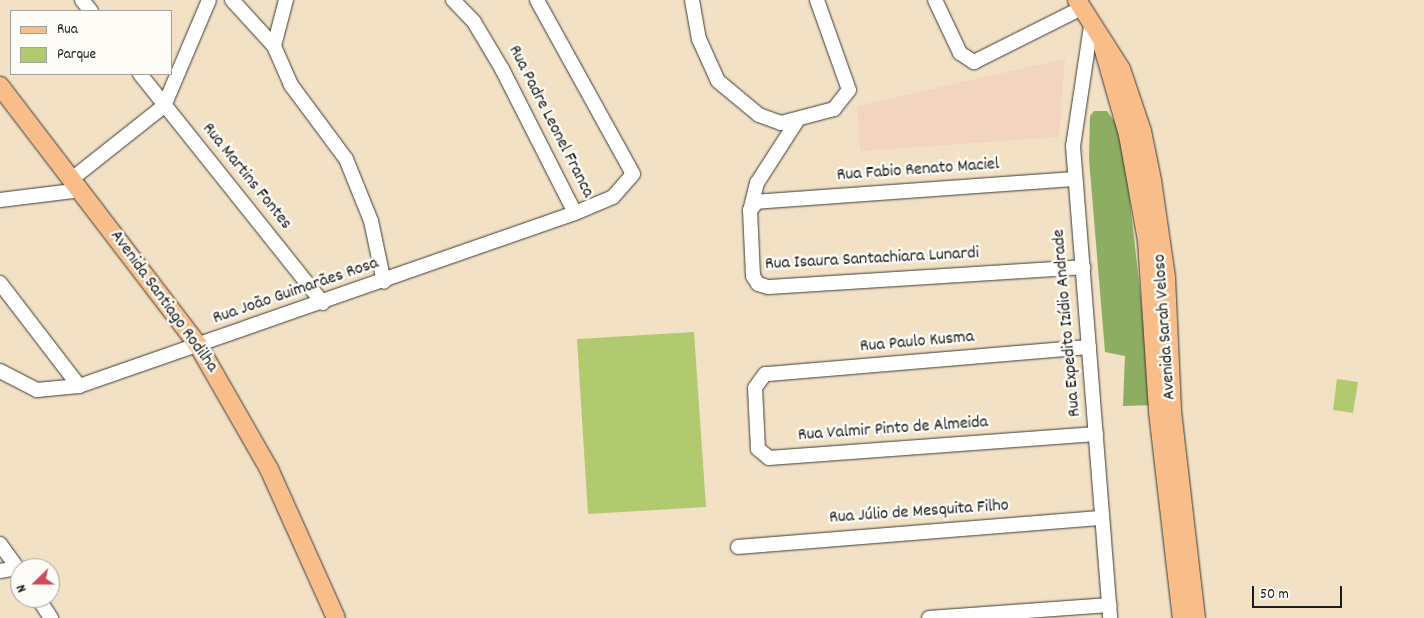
<!DOCTYPE html>
<html>
<head>
<meta charset="utf-8">
<style>
  body { margin:0 }
  #map { position:relative; width:1424px; height:618px; overflow:hidden; background:#f2e1c5; font-family:Dekko,sans-serif }
  div>[style] { position:absolute }
  .built>* { inset:0; background:#f3d4bf }
  .green>* { inset:0; background:#b2ca6f }
  .forest>* { inset:0; background:#8dae62 }
  .roads { filter:drop-shadow(0 0 1px #3c3a35) drop-shadow(0 0 1px #3c3a35) }
  .minor>* { height:14px; margin:-7px; padding:0 7px; transform-origin:7px; border-radius:7px; background:#fff }
  .major>* { height:18px; margin:-9px; padding:0 9px; transform-origin:9px; border-radius:9px; background:#f8bd89 }
  span { translate:-50% -50%; white-space:nowrap; text-align:center; line-height:1.15; -webkit-text-stroke:5px #fdfcf7; paint-order:stroke }
  .street-label { font-size:18px; color:#1c1c1c }
  .legend { position:absolute; left:10px; top:10px; width:162px; height:65px; box-sizing:border-box; background:#fdfcf7; border:1px solid #a3a29f; margin:0; padding:6px 9px; list-style:none; font-size:15px; color:#1c1c1c }
  .legend li { display:flex; align-items:center; gap:10px; height:25px }
  .legend b { width:25px; border:1px solid #a3a29f }
  .north { position:absolute; left:10px; top:558px; width:50px; height:50px; box-sizing:border-box; background:#fdfcf7; border:1px solid #a3a29f; border-radius:50%; rotate:248deg; font-size:14px; font-weight:700; line-height:20px; text-align:center; color:#1c1c1c }
  .north::after { content:''; display:block; margin:auto; width:18px; height:22px; background:#d1495b; clip-path:polygon(50% 0,100% 100%,50% 72%,0 100%) }
  .scale { position:absolute; left:1252px; top:586px; width:90px; height:22px; box-sizing:border-box; border:2px solid #1c1c1c; border-top:0; padding-left:6px; font-size:15px; line-height:18px; white-space:nowrap; color:#1c1c1c; -webkit-text-stroke:4px #fdfcf7; paint-order:stroke }
</style>
</head>
<body>
<div id="map">
  <div class="built">
    <div style="clip-path:polygon(1065px 59px,1059px 137px,860px 151px,857px 106px)"></div>
  </div>
  <div class="green">
    <div style="clip-path:polygon(694px 332px,706px 507px,588px 514px,577px 339px)"></div>
    <div style="clip-path:polygon(1337px 379px,1358px 382px,1353px 413px,1333px 410px)"></div>
  </div>
  <div class="forest">
    <div style="clip-path:polygon(1094px 111px,1107px 111px,1122px 132px,1153px 405px,1123px 406px,1125px 356px,1105px 352px,1089px 159px,1090px 116px)"></div>
  </div>
  <div class="roads">
    <div class="minor">
      <div style="left:82px;top:0;width:14px;rotate:51deg"></div>
      <div style="left:232px;top:0;width:62px;rotate:47.6deg"></div>
      <div style="left:274px;top:46px;width:43px;rotate:66.4deg"></div>
      <div style="left:291px;top:85px;width:92px;rotate:53.4deg"></div>
      <div style="left:346px;top:159px;width:67px;rotate:68deg"></div>
      <div style="left:371px;top:221px;width:62px;rotate:78deg"></div>
      <div style="left:453px;top:0;width:30px;rotate:46deg"></div>
      <div style="left:474px;top:22px;width:55px;rotate:59.2deg"></div>
      <div style="left:502px;top:69px;width:161px;rotate:63.1deg"></div>
      <div style="left:575px;top:213px;width:41px;rotate:-22.8deg"></div>
      <div style="left:613px;top:197px;width:30px;rotate:-49deg"></div>
      <div style="left:633px;top:174px;width:199px;rotate:-118.9deg"></div>
      <div style="left:692px;top:0;width:40px;rotate:80deg"></div>
      <div style="left:699px;top:39px;width:46px;rotate:65.7deg"></div>
      <div style="left:718px;top:81px;width:53px;rotate:39.7deg"></div>
      <div style="left:759px;top:115px;width:23px;rotate:20deg"></div>
      <div style="left:781px;top:123px;width:55px;rotate:-14.8deg"></div>
      <div style="left:834px;top:109px;width:24px;rotate:-52deg"></div>
      <div style="left:849px;top:90px;width:96px;rotate:-109.6deg"></div>
      <div style="left:935px;top:0;width:59px;rotate:64.7deg"></div>
      <div style="left:960px;top:53px;width:17px;rotate:33deg"></div>
      <div style="left:974px;top:62px;width:121px;rotate:-26.6deg"></div>
      <div style="left:1091px;top:26px;width:121px;rotate:98.5deg"></div>
      <div style="left:1073px;top:146px;width:473px;rotate:85.5deg"></div>
      <div style="left:274px;top:46px;width:48px;rotate:-75.4deg"></div>
      <div style="left:140px;top:74px;width:293px;rotate:51.4deg"></div>
      <div style="left:73px;top:178px;width:116px;rotate:-38.4deg"></div>
      <div style="left:164px;top:106px;width:115px;rotate:-67deg"></div>
      <div style="left:1074px;top:179px;width:318px;rotate:175.9deg"></div>
      <div style="left:757px;top:202px;width:11px;rotate:131deg"></div>
      <div style="left:750px;top:210px;width:66px;rotate:87.4deg"></div>
      <div style="left:753px;top:276px;width:9px;rotate:58deg"></div>
      <div style="left:758px;top:284px;width:10px;rotate:17deg"></div>
      <div style="left:768px;top:287px;width:316px;rotate:-3.6deg"></div>
      <div style="left:0;top:200px;width:82px;rotate:-7deg"></div>
      <div style="left:751px;top:207px;width:25px;rotate:-76deg"></div>
      <div style="left:757px;top:183px;width:74px;rotate:-57.2deg"></div>
      <div style="left:0;top:283px;width:130px;rotate:52.5deg"></div>
      <div style="left:1089px;top:347px;width:325px;rotate:175.2deg"></div>
      <div style="left:765px;top:374px;width:17px;rotate:126deg"></div>
      <div style="left:755px;top:388px;width:61px;rotate:87.2deg"></div>
      <div style="left:758px;top:449px;width:14px;rotate:39deg"></div>
      <div style="left:769px;top:458px;width:328px;rotate:-4.2deg"></div>
      <div style="left:0;top:371px;width:42px;rotate:27.2deg"></div>
      <div style="left:37px;top:390px;width:42px;rotate:-5.4deg"></div>
      <div style="left:79px;top:386px;width:525px;rotate:-19.23deg"></div>
      <div style="left:0;top:544px;width:34px;rotate:54deg"></div>
      <div style="left:738px;top:547px;width:365px;rotate:-4.6deg"></div>
      <div style="left:0;top:571px;width:17px;rotate:-10deg"></div>
      <div style="left:38px;top:598px;width:24px;rotate:57deg"></div>
      <div style="left:929px;top:618px;width:181px;rotate:-4.1deg"></div>
    </div>
    <div class="major">
      <div style="left:1077px;top:0;width:82px;rotate:57.5deg"></div>
      <div style="left:1121px;top:69px;width:65px;rotate:71.3deg"></div>
      <div style="left:1142px;top:131px;width:50px;rotate:78.5deg"></div>
      <div style="left:1152px;top:180px;width:98px;rotate:81.8deg"></div>
      <div style="left:1166px;top:277px;width:134px;rotate:87.4deg"></div>
      <div style="left:1172px;top:411px;width:208px;rotate:83.4deg"></div>
      <div style="left:1103px;top:47px;width:91px;rotate:74.1deg"></div>
      <div style="left:1128px;top:135px;width:108px;rotate:79.8deg"></div>
      <div style="left:1147px;top:241px;width:171px;rotate:86.3deg"></div>
      <div style="left:1158px;top:412px;width:207px;rotate:83.4deg"></div>
      <div style="left:0;top:86px;width:326px;rotate:52.6deg"></div>
      <div style="left:198px;top:345px;width:143px;rotate:60.2deg"></div>
      <div style="left:269px;top:469px;width:163px;rotate:65.8deg"></div>
    </div>
  </div>
  <div class="street-label">
    <span style="left:550px;top:122px;rotate:63deg">Rua Padre Leonel Franca</span>
    <span style="left:918px;top:171px;rotate:-4deg">Rua Fabio Renato Maciel</span>
    <span style="left:246px;top:177px;rotate:51deg">Rua Martins Fontes</span>
    <span style="left:872px;top:260px;rotate:-3deg">Rua Isaura Santachiara Lunardi</span>
    <span style="left:296px;top:292px;rotate:-19deg">Rua João Guimarães Rosa</span>
    <span style="left:163px;top:302px;rotate:54deg">Avenida Santiago Rodilha</span>
    <span style="left:1068px;top:323px;rotate:-95deg">Rua Expedito Izídio Andrade</span>
    <span style="left:1166px;top:327px;rotate:-94deg">Avenida Sarah Veloso</span>
    <span style="left:917px;top:343px;rotate:-5deg">Rua Paulo Kusma</span>
    <span style="left:893px;top:430px;rotate:-4deg">Rua Valmir Pinto de Almeida</span>
    <span style="left:919px;top:513px;rotate:-4deg">Rua Júlio de Mesquita Filho</span>
  </div>
  <ul class="legend">
  <li><b style="height:6px;background:#f8bd89"></b>Rua</li>
  <li><b style="height:14px;background:#b2ca6f"></b>Parque</li>
  </ul>
  <div class="north">N</div>
  <div class="scale">50 m</div>
</div>
</body>
</html>
